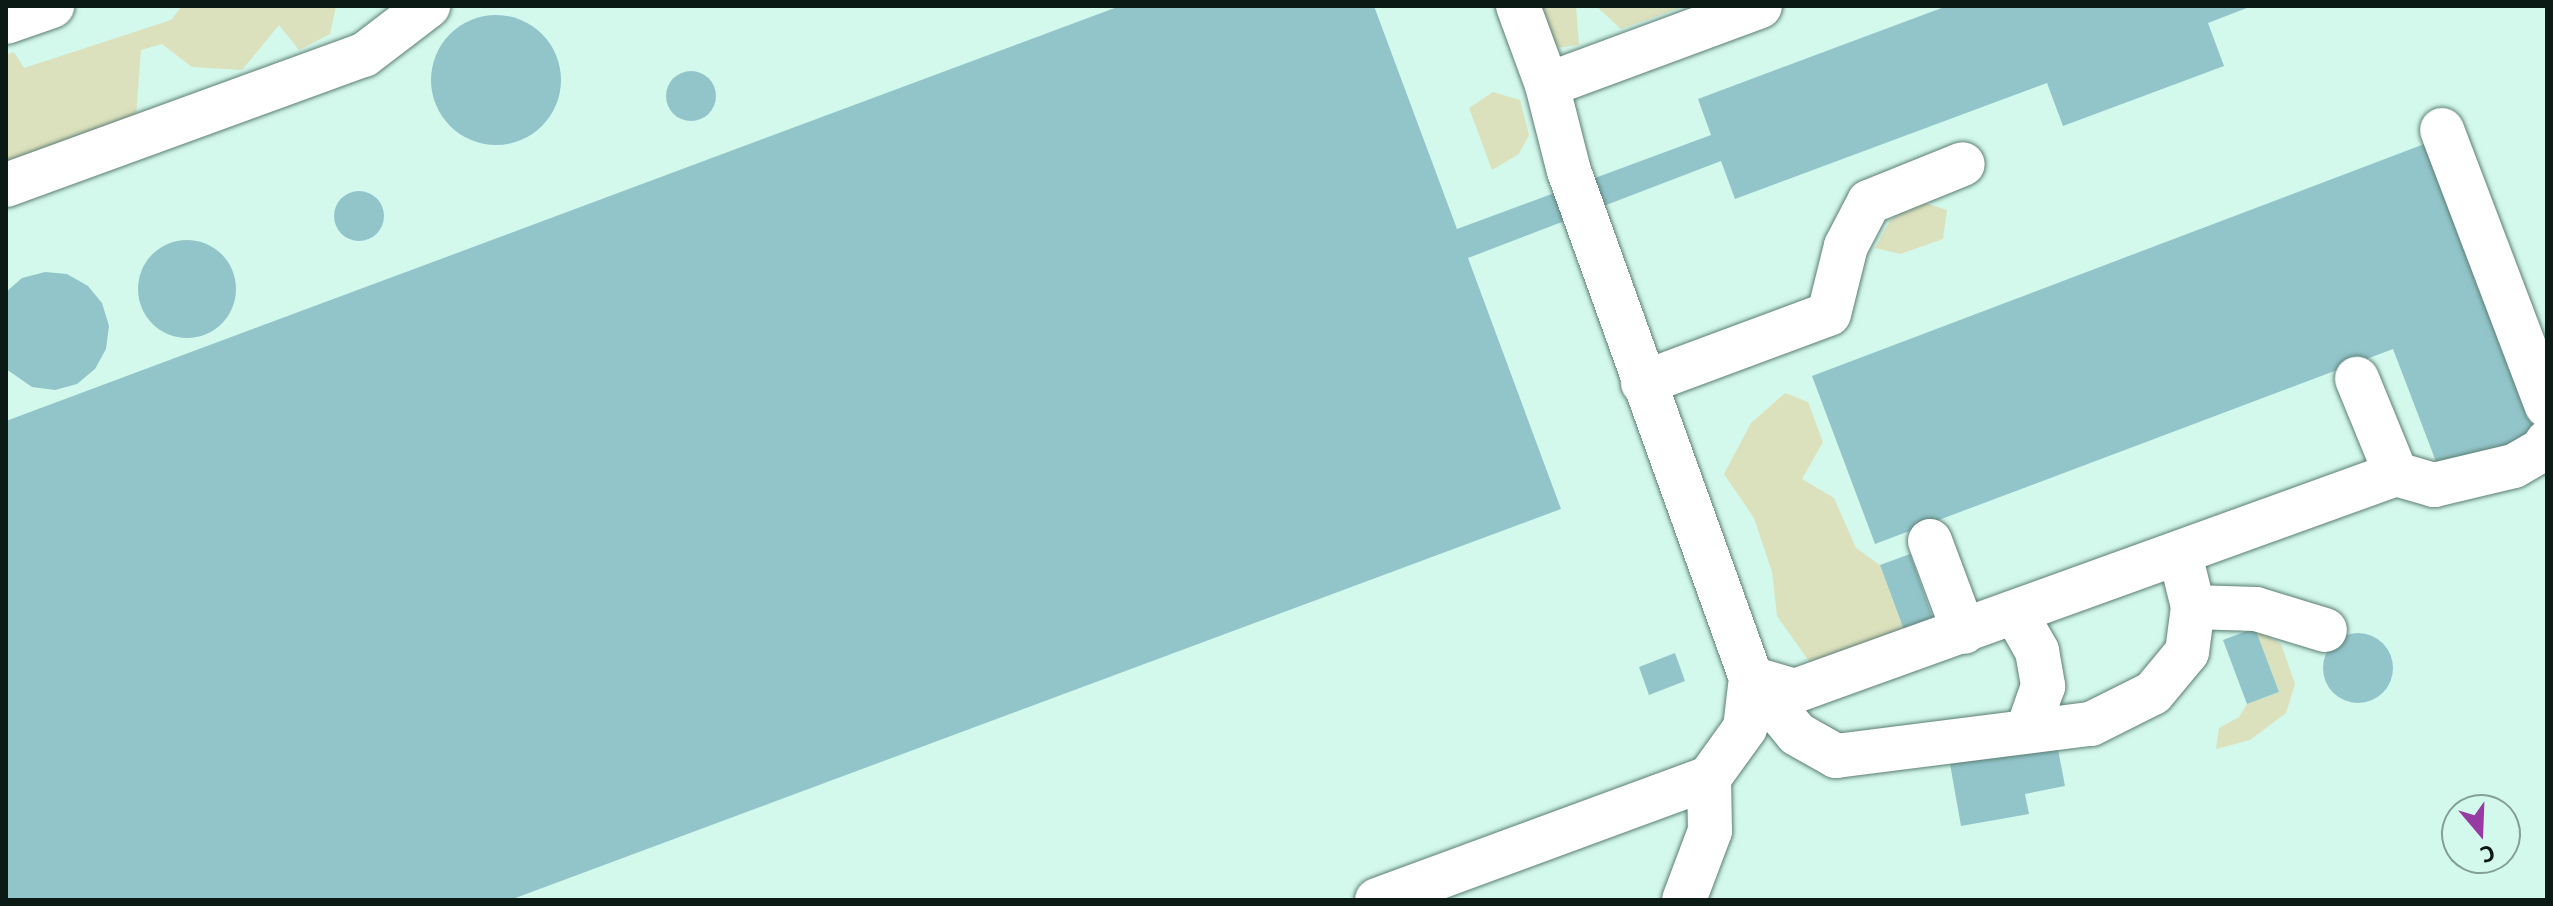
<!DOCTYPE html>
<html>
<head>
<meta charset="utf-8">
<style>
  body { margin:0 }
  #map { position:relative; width:2553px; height:906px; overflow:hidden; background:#d3f8ec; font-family:"Open Sans",sans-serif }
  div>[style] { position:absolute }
  .green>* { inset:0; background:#dce1bd }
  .building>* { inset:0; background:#92c5ca }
  .round { border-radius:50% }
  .roads { filter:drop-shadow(0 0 2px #5c7e73) drop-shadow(0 0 2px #5c7e73) }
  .minor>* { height:44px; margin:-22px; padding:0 22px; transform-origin:22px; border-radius:22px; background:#fff }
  span { translate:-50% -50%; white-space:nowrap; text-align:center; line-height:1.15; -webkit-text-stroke:6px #d3f8ec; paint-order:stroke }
  .frame { position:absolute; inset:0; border:8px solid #0c1a16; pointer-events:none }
  .north { position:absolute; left:2441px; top:794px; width:80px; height:80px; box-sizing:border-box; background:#d3f8ec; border:2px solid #839f96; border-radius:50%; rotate:161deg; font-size:22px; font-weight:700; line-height:32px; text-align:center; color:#0c1a16 }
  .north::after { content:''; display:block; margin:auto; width:28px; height:36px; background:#983aa3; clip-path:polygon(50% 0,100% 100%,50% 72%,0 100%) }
</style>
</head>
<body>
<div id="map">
  <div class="green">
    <div style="clip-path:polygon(182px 6px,336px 6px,330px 34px,299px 50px,279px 25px,242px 70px,192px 67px,162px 44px,141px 50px,136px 117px,6px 168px,6px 55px,14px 52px,24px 68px,171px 20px)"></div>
    <div style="clip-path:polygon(1541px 6px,1576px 6px,1579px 45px,1555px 48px)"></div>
    <div style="clip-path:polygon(1596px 6px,1685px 6px,1621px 29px)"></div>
    <div style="clip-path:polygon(1493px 92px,1520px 100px,1529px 135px,1519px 154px,1492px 170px,1469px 108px)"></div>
    <div style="clip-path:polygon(1919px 201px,1947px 210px,1943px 239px,1900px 254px,1875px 248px,1891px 219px)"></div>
    <div style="clip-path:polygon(1785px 393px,1808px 402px,1823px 442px,1802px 479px,1834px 498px,1856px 548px,1880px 565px,1907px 638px,1811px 664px,1777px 616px,1772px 572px,1754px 518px,1724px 474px,1751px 423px)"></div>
    <div style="clip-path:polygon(2255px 628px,2281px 644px,2295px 684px,2286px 713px,2250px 740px,2216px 749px,2219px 728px,2239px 717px,2247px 704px,2279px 692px)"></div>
  </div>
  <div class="building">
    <div style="clip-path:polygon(1120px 6px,1374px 6px,1457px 229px,1711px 135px,1698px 99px,1947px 6px,2252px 6px,2208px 23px,2224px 66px,2063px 126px,2047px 83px,1735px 199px,1721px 161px,1468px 258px,1561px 509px,510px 900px,6px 900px,6px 421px)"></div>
    <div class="round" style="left:431px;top:15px;width:130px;height:130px"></div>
    <div class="round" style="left:666px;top:71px;width:50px;height:50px"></div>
    <div style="clip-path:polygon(2427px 143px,2537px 435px,2440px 472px,2393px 349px,1875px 544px,1812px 376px)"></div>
    <div class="round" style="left:334px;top:191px;width:50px;height:50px"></div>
    <div class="round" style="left:138px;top:240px;width:98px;height:98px"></div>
    <div style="clip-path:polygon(45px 272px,67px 274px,88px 286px,102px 303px,109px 326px,106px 349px,95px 369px,77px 384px,55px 390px,32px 387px,6px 369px,6px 292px,22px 278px)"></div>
    <div style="clip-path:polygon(1910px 554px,1936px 627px,1907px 638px,1880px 565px)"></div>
    <div style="clip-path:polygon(2255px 628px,2279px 692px,2247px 704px,2223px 640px)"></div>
    <div class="round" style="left:2323px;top:633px;width:70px;height:70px"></div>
    <div style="clip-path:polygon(1675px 653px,1685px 681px,1649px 695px,1639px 667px)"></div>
    <div style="clip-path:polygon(2057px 744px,2065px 786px,2025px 794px,2029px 814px,1961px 826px,1950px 764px)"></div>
  </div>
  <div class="roads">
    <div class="minor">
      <div style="left:1518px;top:6px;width:84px;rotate:69.8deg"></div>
      <div style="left:1547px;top:85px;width:89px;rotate:75.7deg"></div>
      <div style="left:1569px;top:171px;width:539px;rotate:70.25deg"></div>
      <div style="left:1751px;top:678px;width:72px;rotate:50.6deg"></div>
      <div style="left:1797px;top:734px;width:45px;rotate:29.4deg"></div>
      <div style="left:1836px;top:756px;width:257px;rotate:-7.2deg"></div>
      <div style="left:2091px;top:724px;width:69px;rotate:-26.6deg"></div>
      <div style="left:2153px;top:693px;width:53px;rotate:-50.3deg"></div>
      <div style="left:2187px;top:652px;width:45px;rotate:-82.4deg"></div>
      <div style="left:2193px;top:607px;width:55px;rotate:-103.8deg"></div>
      <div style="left:6px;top:22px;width:49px;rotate:-19.2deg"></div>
      <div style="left:1547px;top:85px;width:227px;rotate:-20.3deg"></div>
      <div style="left:2442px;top:130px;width:295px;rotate:69.2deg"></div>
      <div style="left:6px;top:185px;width:381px;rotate:-20deg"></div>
      <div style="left:364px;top:55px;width:81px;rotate:-37.4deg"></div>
      <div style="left:1643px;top:383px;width:198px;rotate:-20.4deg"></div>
      <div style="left:1829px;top:314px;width:70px;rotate:-76deg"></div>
      <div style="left:1846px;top:246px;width:50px;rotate:-62.4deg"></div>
      <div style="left:1869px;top:202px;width:101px;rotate:-22deg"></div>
      <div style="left:2396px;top:474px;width:40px;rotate:16deg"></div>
      <div style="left:2434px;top:485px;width:82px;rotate:-13.4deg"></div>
      <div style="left:2514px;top:466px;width:34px;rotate:-30deg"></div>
      <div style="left:2543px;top:449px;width:8px;rotate:-60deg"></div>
      <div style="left:1930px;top:541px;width:97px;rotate:69.5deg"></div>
      <div style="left:2193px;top:607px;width:63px;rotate:1.8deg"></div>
      <div style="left:2256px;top:609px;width:72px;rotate:16.9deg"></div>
      <div style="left:2016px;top:614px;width:43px;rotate:60.4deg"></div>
      <div style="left:2037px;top:651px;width:36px;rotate:80deg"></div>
      <div style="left:2043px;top:686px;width:46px;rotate:109.2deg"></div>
      <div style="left:1751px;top:678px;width:46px;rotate:16.5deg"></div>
      <div style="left:1795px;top:691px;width:639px;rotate:-19.85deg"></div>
      <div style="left:2396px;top:474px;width:103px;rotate:-112.3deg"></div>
      <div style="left:1377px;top:900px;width:354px;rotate:-20.2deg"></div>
      <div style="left:1709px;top:778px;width:62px;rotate:-54.2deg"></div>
      <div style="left:1745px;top:728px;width:50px;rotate:-83.2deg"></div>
      <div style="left:1684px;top:900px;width:74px;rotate:-69.4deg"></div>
      <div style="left:1710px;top:831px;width:53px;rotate:-91.1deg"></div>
    </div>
  </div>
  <div class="frame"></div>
  <div class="north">С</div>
</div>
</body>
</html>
